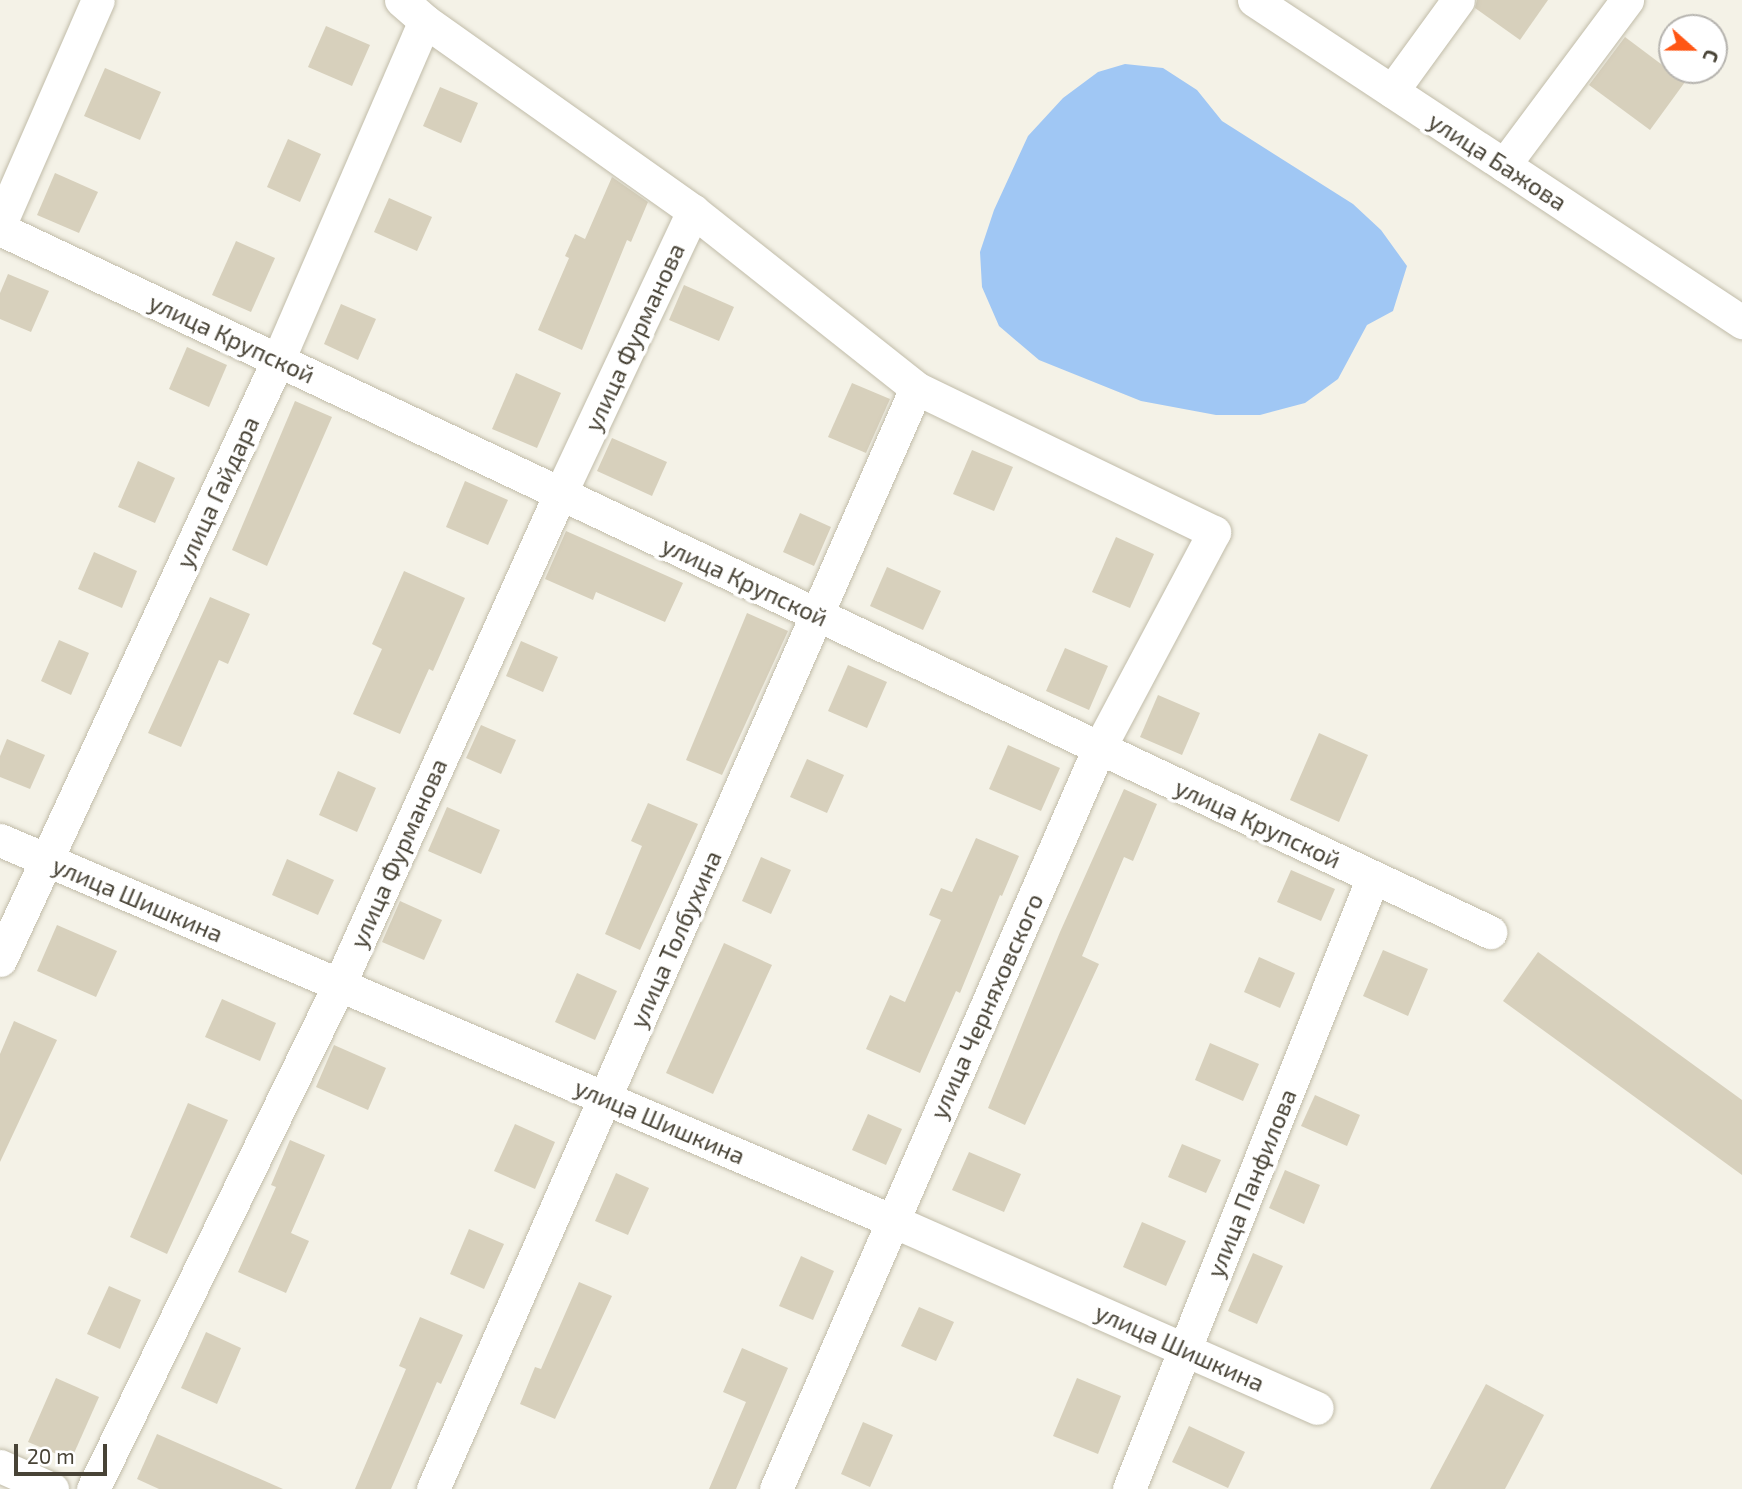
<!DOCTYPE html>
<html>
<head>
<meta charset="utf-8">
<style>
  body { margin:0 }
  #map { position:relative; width:1742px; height:1489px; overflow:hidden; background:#f4f2e7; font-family:"Exo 2",sans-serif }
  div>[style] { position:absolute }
  .water>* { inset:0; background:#a0c7f4 }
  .building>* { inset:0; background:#d7d0bc }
  .roads { filter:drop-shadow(0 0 2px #c1bca9) drop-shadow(0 0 2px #c1bca9) }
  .minor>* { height:33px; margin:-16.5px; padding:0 16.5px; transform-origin:16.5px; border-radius:16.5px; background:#fff }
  span { translate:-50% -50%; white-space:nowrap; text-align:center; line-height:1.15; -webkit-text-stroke:7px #fff; paint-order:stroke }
  .street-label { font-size:24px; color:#484336 }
  .north { position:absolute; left:1658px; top:14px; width:70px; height:70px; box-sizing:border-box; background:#fff; border:2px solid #b6b4af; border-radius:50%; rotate:111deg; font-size:19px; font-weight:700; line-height:28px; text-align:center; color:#484336 }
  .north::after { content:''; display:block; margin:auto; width:24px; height:32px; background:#ff5614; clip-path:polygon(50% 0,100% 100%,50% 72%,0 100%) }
  .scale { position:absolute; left:14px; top:1444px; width:93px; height:32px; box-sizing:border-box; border:4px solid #484336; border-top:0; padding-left:9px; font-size:21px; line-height:24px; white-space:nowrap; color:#484336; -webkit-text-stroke:5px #fff; paint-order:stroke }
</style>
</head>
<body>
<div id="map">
  <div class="water">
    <div style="clip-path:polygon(1125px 64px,1163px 68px,1197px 90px,1222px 121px,1353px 204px,1381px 230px,1407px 266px,1393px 311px,1367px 325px,1338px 379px,1305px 403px,1260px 415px,1216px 415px,1141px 401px,1039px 360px,999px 326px,982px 287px,980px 252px,994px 210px,1028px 136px,1063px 98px,1098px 72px)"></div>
  </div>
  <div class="building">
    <div style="clip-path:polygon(1477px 0,1548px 0,1520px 40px,1475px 8px)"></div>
    <div style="clip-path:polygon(326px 26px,370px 45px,352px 86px,308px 67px)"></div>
    <div style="clip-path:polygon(1625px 37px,1685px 82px,1650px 130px,1589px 85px)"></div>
    <div style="clip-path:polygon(105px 68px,161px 92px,140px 140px,84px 116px)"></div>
    <div style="clip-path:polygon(440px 87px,478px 103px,461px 143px,423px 126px)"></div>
    <div style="clip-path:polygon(288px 139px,321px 154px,300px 202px,267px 187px)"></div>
    <div style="clip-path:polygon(55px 173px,98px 192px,79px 233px,37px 215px)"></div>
    <div style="clip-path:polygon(612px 177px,648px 202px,631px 242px,627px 240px,582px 350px,538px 330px,569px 258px,565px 256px,575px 234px,585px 239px)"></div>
    <div style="clip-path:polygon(389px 198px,432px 217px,417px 251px,374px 232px)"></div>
    <div style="clip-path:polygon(236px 241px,275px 258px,251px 312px,212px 295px)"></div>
    <div style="clip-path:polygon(8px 274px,49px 291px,31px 332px,0 319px,0 293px)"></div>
    <div style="clip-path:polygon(684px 285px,734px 307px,719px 341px,669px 320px)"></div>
    <div style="clip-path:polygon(341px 304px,376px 319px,358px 360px,324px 344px)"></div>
    <div style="clip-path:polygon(187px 347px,227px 365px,209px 407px,169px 389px)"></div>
    <div style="clip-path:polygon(516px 373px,561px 393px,537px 448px,492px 429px)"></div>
    <div style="clip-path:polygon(852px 383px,890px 399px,866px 453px,828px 437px)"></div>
    <div style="clip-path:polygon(295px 401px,332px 417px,267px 566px,232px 550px)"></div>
    <div style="clip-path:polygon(612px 438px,667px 462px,652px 496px,597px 471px)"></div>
    <div style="clip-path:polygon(972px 450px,1013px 467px,994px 511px,953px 494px)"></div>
    <div style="clip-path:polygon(138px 461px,175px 478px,155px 523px,118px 507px)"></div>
    <div style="clip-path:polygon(465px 481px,508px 500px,488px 545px,446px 527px)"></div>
    <div style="clip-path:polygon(800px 513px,831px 527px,814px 566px,783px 552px)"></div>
    <div style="clip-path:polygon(566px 531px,683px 583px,665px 622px,596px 592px,593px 600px,545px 579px)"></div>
    <div style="clip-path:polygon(1116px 537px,1154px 554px,1130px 608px,1092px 592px)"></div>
    <div style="clip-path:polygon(94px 552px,137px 571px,122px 608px,78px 589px)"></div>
    <div style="clip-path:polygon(887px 567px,941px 591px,923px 630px,870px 606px)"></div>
    <div style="clip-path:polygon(404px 571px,465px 598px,433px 671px,429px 669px,400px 734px,353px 714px,382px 649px,372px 644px)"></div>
    <div style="clip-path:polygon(210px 597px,250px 614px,228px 664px,219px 660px,181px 747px,148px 733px)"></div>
    <div style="clip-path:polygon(747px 613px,788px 631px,722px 775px,686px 760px)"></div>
    <div style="clip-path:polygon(59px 640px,89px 653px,71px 695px,41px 681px)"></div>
    <div style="clip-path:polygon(521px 641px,558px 657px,543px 692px,506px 676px)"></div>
    <div style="clip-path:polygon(1065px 648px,1108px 666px,1089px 710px,1046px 691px)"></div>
    <div style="clip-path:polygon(848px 665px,887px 682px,867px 728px,828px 711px)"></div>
    <div style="clip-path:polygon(1158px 695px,1200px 713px,1182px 755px,1140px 737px)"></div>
    <div style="clip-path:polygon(481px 725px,516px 740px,501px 774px,466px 758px)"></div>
    <div style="clip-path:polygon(1319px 733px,1368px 755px,1339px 822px,1290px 800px)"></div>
    <div style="clip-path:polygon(7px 739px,45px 755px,30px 789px,0 777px,0 756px)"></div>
    <div style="clip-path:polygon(1008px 745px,1060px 768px,1041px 811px,989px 789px)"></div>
    <div style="clip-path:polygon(807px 759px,844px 775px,827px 813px,790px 797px)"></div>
    <div style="clip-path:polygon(338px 771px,376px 788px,357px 832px,319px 815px)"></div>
    <div style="clip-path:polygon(1124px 789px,1157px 804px,1133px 861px,1124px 857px,1082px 956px,1099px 964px,1025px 1125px,988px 1108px,1060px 932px)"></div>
    <div style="clip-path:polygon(648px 803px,698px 824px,640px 950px,605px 934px,642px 846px,631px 841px)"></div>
    <div style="clip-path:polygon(447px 807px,500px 830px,481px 874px,428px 851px)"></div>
    <div style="clip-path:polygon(976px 838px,1019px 856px,1002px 896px,1000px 895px,960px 993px,956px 991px,920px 1073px,866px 1049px,890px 995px,905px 1002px,941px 920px,929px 915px,941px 888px,952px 892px)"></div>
    <div style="clip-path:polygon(761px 857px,791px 870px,771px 914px,742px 901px)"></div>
    <div style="clip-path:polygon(287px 859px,334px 880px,318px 915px,272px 895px)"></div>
    <div style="clip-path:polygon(1291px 870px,1335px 889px,1321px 921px,1277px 902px)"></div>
    <div style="clip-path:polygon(400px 901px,442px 920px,424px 960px,382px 942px)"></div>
    <div style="clip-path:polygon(57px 925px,117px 951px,96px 997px,37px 971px)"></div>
    <div style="clip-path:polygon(724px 943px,772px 965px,713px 1094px,666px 1073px)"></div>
    <div style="clip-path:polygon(1383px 950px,1428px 969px,1408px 1016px,1363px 996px)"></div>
    <div style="clip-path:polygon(1538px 952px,1742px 1100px,1742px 1175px,1503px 1001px)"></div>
    <div style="clip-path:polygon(1259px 957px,1295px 973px,1280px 1008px,1244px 992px)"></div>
    <div style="clip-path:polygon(577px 973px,617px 991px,595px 1040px,555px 1022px)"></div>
    <div style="clip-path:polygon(222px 999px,276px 1023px,260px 1061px,205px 1037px)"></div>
    <div style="clip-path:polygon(14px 1021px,57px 1040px,0 1162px,0 1054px)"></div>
    <div style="clip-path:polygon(1210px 1043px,1259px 1064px,1243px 1101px,1195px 1080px)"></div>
    <div style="clip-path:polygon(334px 1045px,386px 1068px,368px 1110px,316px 1087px)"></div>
    <div style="clip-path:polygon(1315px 1095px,1360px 1115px,1347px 1146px,1301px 1126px)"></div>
    <div style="clip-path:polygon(188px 1103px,228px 1120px,167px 1254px,130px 1237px)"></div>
    <div style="clip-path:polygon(868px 1114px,902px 1129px,886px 1165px,852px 1150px)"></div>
    <div style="clip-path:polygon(515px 1124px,555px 1142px,535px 1189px,494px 1171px)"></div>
    <div style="clip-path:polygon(290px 1140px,325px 1155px,291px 1233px,309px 1241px,286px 1293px,238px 1272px,276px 1187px,271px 1185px)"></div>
    <div style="clip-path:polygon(1182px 1144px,1221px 1160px,1206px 1193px,1168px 1177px)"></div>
    <div style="clip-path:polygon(969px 1152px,1021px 1174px,1004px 1212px,952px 1190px)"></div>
    <div style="clip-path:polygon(1285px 1170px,1320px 1185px,1304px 1224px,1269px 1208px)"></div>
    <div style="clip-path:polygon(616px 1173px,649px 1188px,628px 1235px,595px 1221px)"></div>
    <div style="clip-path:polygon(1142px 1222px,1186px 1241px,1166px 1286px,1123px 1267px)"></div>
    <div style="clip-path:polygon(469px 1229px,504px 1244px,484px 1289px,450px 1274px)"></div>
    <div style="clip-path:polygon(1253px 1253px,1283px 1266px,1257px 1324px,1228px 1311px)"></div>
    <div style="clip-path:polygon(801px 1256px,834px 1271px,813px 1320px,779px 1306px)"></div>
    <div style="clip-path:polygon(579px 1282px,612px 1296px,555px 1419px,520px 1404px,535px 1367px,541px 1369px)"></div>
    <div style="clip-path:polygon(109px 1286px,141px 1300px,120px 1349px,87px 1334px)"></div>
    <div style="clip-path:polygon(919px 1307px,954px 1322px,936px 1361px,901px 1346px)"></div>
    <div style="clip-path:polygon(420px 1317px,463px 1335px,441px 1384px,437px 1382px,391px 1489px,355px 1489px,406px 1369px,399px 1366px)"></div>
    <div style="clip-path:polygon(206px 1332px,241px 1348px,217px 1404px,181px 1388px)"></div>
    <div style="clip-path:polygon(742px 1348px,788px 1368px,736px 1489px,709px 1489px,746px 1402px,723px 1392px)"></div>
    <div style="clip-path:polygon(56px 1378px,99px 1397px,71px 1460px,28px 1442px)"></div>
    <div style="clip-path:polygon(1077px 1378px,1121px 1396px,1098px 1454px,1053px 1436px)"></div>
    <div style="clip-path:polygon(1486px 1384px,1544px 1415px,1505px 1489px,1430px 1489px)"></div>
    <div style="clip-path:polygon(863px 1422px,893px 1435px,870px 1487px,841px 1474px)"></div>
    <div style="clip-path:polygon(1189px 1426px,1245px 1452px,1228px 1488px,1172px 1462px)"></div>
    <div style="clip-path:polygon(157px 1434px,283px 1489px,159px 1489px,137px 1479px)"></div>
  </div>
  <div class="roads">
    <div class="minor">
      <div style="left:401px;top:0;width:32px;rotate:41deg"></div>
      <div style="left:425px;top:21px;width:329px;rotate:35.3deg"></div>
      <div style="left:693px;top:211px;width:285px;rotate:38.4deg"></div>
      <div style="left:916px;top:388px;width:331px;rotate:25.8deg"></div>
      <div style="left:1214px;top:532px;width:245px;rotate:118deg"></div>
      <div style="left:1099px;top:748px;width:808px;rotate:113.55deg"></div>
      <div style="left:1254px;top:0;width:585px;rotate:33.42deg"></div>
      <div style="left:1392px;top:91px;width:112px;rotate:-54deg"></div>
      <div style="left:1504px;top:165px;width:206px;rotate:-53.3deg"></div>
      <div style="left:0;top:224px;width:244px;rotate:-66.4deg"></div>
      <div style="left:0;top:229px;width:1648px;rotate:25.26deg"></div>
      <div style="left:0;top:840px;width:971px;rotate:23.11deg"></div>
      <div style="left:893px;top:1221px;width:463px;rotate:23.8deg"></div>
      <div style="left:0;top:960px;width:661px;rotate:-65.14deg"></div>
      <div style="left:278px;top:360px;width:369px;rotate:-66.6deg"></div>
      <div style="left:0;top:1466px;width:57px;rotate:23.9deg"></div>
      <div style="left:93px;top:1489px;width:561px;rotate:-63.98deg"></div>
      <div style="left:339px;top:985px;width:538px;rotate:-65.77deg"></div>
      <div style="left:560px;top:494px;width:313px;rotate:-64.8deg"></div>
      <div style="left:433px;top:1489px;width:1202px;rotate:-66.31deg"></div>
      <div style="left:1129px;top:1489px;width:659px;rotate:-68.26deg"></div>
    </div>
  </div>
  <div class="street-label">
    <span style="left:1498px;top:161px;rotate:33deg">улица Бажова</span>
    <span style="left:634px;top:337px;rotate:-65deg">улица Фурманова</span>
    <span style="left:232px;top:338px;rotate:25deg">улица Крупской</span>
    <span style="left:217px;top:492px;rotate:-65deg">улица Гайдара</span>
    <span style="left:745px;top:581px;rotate:25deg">улица Крупской</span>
    <span style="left:1258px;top:823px;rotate:25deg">улица Крупской</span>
    <span style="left:398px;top:853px;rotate:-66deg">улица Фурманова</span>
    <span style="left:138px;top:899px;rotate:23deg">улица Шишкина</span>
    <span style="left:675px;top:939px;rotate:-66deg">улица Толбухина</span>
    <span style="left:986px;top:1006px;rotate:-66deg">улица Черняховского</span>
    <span style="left:660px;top:1121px;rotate:23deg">улица Шишкина</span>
    <span style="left:1251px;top:1183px;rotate:-68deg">улица Панфилова</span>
    <span style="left:1180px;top:1347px;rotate:24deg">улица Шишкина</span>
  </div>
  <div class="north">С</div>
  <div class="scale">20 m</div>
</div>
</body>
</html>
